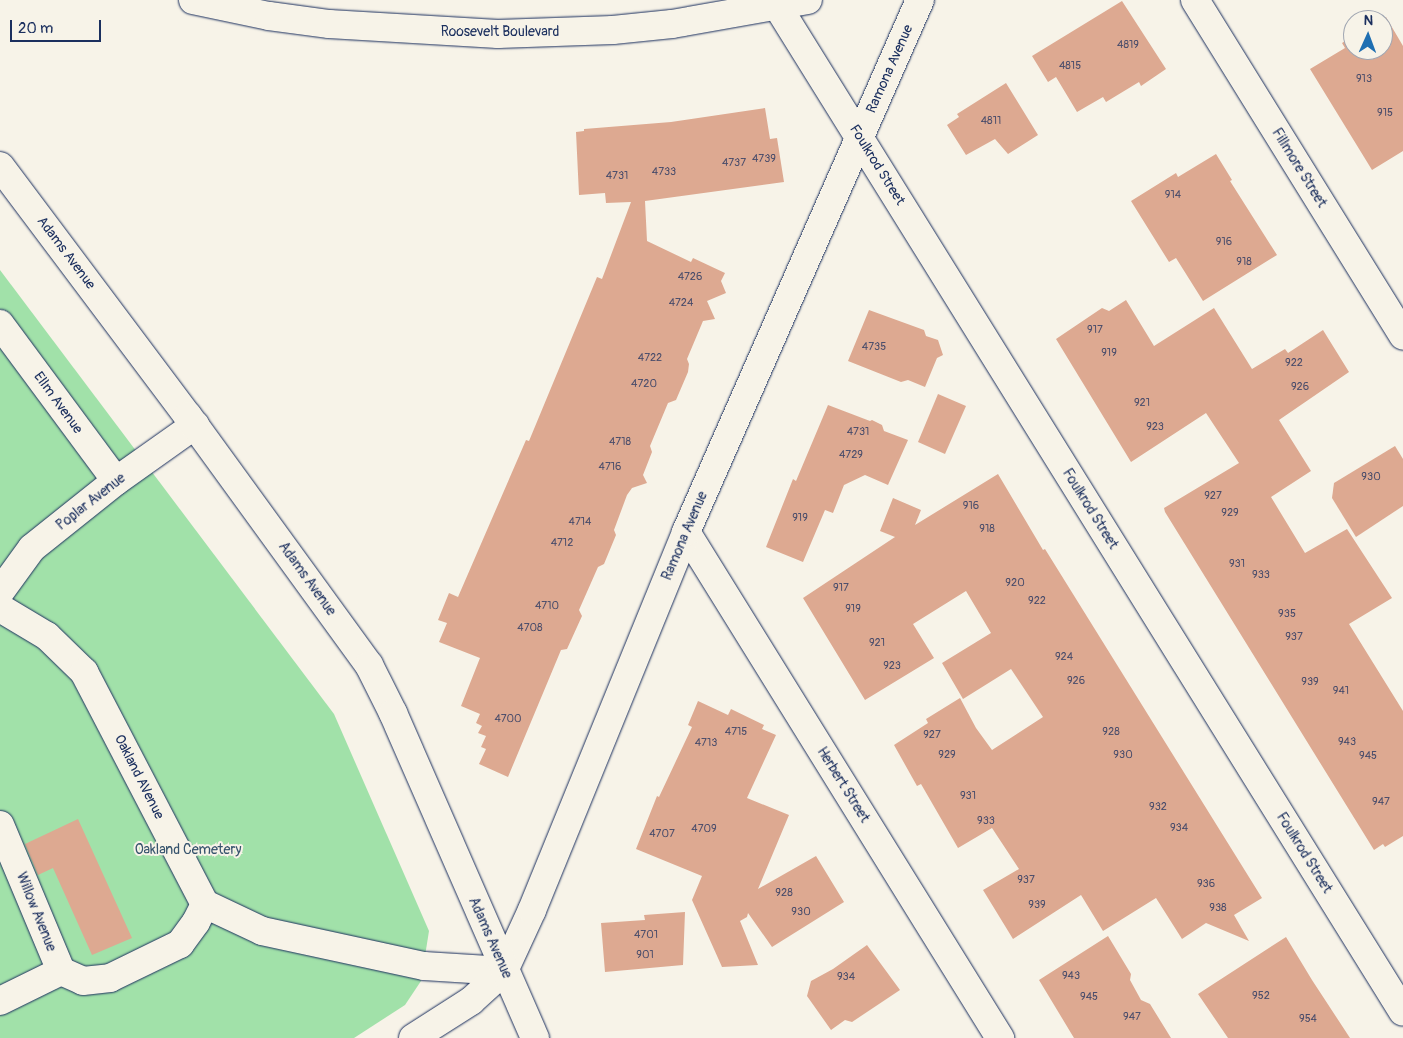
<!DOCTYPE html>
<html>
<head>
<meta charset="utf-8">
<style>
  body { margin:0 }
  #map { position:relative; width:1403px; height:1038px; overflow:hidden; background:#f7f3e8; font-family:Pangolin,sans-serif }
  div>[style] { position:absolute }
  .green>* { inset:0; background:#a1e1a9 }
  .building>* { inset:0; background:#dda991 }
  .roads { filter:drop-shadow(0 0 1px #1b2f5e) drop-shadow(0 0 1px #1b2f5e) }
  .minor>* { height:28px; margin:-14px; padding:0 14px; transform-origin:14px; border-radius:14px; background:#f7f3e8 }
  .major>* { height:28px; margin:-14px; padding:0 14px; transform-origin:14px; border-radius:14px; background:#f7f3e8 }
  .highway>* { height:28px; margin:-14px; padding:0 14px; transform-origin:14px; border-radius:14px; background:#f7f3e8 }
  span { translate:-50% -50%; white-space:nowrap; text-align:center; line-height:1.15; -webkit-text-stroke:4px #f7f3e8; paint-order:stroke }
  .number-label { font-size:11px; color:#4c4e6b }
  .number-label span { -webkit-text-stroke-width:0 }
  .street-label { font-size:14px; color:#1b2f5e }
  .park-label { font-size:14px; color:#36536d }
  .north { position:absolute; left:1343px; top:10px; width:50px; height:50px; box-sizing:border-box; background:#f7f3e8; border:1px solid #9fa5b1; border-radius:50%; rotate:2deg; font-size:14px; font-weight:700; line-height:20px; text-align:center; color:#1b2f5e }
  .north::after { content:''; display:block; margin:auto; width:18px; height:22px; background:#1f6fb2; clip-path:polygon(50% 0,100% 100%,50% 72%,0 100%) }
  .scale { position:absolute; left:10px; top:20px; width:91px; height:22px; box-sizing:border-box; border:2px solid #1b2f5e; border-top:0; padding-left:6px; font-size:15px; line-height:18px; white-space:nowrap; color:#1b2f5e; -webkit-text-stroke:4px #f7f3e8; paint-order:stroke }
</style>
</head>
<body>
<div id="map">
  <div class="green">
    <div style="clip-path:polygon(0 270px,334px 714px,429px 931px,421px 981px,405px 1005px,354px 1038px,0 1038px)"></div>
  </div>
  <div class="building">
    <div style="clip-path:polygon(1122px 1px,1166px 69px,1141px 86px,1139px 82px,1106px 102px,1103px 97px,1077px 112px,1056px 77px,1048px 82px,1032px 56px)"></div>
    <div style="clip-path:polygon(1386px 17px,1403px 46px,1403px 151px,1372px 170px,1310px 69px,1345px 48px,1342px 43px,1353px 36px,1353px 50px,1383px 50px,1383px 20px,1380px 20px)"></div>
    <div style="clip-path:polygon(1006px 83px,1038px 135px,1008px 154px,995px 139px,966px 155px,947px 125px,959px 117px,957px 114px)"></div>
    <div style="clip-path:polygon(765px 108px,770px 139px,777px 138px,784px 182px,645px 201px,647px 241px,691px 262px,693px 258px,725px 273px,721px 281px,726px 293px,707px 301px,715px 319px,703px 321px,687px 359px,689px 364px,688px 372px,676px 400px,668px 403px,650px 446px,652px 452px,643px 475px,647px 483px,632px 488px,627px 495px,614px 530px,616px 535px,604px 564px,598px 567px,579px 610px,582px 616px,567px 649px,561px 650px,508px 777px,479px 764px,486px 749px,481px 747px,486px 736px,478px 733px,482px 726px,476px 723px,480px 714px,461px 706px,480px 658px,439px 642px,447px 623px,438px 620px,449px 593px,458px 597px,526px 440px,529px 441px,597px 277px,602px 279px,631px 202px,606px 203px,605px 193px,579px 195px,576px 132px,584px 131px,584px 129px,671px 122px)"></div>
    <div style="clip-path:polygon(1216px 154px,1232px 180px,1230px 181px,1277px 255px,1203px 301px,1176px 258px,1169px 262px,1131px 201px,1176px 173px,1178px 177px)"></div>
    <div style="clip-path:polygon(1126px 300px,1154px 346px,1214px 308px,1252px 369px,1285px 349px,1288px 353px,1323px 330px,1349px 372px,1279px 420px,1311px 471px,1271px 497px,1305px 553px,1347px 529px,1392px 598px,1349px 624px,1403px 711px,1403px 836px,1385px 847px,1383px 844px,1374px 850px,1165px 512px,1164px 508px,1239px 463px,1206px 413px,1131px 462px,1056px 339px,1102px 308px,1109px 311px)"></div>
    <div style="clip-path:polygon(869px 310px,924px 330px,926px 336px,938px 340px,943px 355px,937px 358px,925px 387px,908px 380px,901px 382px,848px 361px)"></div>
    <div style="clip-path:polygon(938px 394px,966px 406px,945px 454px,918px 442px)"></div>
    <div style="clip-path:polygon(828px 405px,870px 421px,872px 420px,882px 425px,884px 431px,908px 440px,888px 485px,865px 475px,844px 485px,833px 513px,825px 510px,803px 562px,766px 547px,793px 479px,796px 481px)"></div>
    <div style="clip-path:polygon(1395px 446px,1403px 459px,1403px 506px,1356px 537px,1332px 498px,1334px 483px)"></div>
    <div style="clip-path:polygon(998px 474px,1043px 550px,1045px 549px,1262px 898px,1234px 915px,1249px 941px,1206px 923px,1182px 939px,1156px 898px,1103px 931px,1081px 895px,1013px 939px,983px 890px,1019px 869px,992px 828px,958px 848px,921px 784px,917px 786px,894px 745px,928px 723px,926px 719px,960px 698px,976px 728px,992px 750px,1043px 717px,1011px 669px,963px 699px,942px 663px,991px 633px,966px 591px,913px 624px,934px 658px,865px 700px,803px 598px,895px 537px,880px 531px,893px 498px,921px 510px,915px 525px)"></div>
    <div style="clip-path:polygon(698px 701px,728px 715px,731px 709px,764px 725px,762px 729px,776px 735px,747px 798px,789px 815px,758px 889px,816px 856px,844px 902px,772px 947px,748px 913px,747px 917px,740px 921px,758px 965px,722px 967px,692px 900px,702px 876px,636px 849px,657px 796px,659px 797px,692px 727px,688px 725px)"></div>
    <div style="clip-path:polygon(78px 819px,132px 938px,92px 955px,53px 868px,38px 875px,25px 844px)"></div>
    <div style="clip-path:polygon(685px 912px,683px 965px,605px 972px,601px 923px,645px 920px,644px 915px)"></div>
    <div style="clip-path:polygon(1108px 936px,1131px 974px,1130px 980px,1141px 1000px,1150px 1004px,1171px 1038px,1074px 1038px,1039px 980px)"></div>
    <div style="clip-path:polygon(1286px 937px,1312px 980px,1350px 1038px,1228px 1038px,1198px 994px)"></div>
    <div style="clip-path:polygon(867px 945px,900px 990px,852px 1022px,845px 1020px,831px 1030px,807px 996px,811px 981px,833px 969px)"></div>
  </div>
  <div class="roads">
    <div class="minor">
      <div style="left:1195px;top:0;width:395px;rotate:58.2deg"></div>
      <div style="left:778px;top:7px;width:1183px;rotate:58.12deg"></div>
      <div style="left:0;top:324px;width:195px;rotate:53.5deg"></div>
      <div style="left:686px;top:532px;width:596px;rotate:58.18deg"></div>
      <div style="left:0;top:592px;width:54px;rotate:-54deg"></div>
      <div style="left:32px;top:548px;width:107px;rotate:-38.6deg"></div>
      <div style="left:116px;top:481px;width:97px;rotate:-35.3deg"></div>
      <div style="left:0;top:608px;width:55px;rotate:30.8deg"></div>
      <div style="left:47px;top:636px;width:52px;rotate:44.2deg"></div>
      <div style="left:84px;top:672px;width:262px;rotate:62.5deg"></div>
      <div style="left:205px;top:904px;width:63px;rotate:25.3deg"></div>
      <div style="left:262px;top:931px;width:166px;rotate:12.2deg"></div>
      <div style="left:424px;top:966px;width:80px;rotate:3.6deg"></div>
      <div style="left:0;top:825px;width:158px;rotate:67.3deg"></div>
      <div style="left:0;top:1001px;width:68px;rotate:-26.2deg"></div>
      <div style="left:61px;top:971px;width:24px;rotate:24deg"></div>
      <div style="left:83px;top:981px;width:27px;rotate:-6deg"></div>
      <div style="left:110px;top:978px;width:78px;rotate:-25.9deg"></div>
      <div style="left:180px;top:944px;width:27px;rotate:-54deg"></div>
      <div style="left:196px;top:922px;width:20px;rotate:-63deg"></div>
      <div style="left:413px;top:1038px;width:69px;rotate:-32.5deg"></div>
      <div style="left:471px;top:1001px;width:45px;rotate:-42.3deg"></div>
      <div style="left:504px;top:971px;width:67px;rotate:-65.3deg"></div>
      <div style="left:532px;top:910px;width:408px;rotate:-67.8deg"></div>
      <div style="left:686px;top:532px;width:581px;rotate:-66.26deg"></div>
    </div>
    <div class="major">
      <div style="left:0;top:166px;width:313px;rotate:53.1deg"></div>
      <div style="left:188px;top:416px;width:308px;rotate:54deg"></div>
      <div style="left:369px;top:665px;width:54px;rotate:63.4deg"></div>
      <div style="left:393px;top:713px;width:355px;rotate:66.4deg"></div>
    </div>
    <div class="highway">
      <div style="left:193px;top:0;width:78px;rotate:11.9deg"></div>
      <div style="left:269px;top:16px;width:61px;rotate:7.6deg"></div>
      <div style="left:329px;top:24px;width:169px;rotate:3.4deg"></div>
      <div style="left:498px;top:34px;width:115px;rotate:-2deg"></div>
      <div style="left:613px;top:30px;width:59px;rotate:-5.8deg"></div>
      <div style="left:672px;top:24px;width:138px;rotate:-10deg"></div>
    </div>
  </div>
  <div class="number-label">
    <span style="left:1128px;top:45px">4819</span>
    <span style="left:1070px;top:66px">4815</span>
    <span style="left:1364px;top:79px">913</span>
    <span style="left:1385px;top:113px">915</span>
    <span style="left:991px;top:121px">4811</span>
    <span style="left:764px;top:159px">4739</span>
    <span style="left:734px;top:163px">4737</span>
    <span style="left:664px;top:172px">4733</span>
    <span style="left:617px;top:176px">4731</span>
    <span style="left:1173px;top:195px">914</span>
    <span style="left:1224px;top:242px">916</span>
    <span style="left:1244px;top:262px">918</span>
    <span style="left:690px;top:277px">4726</span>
    <span style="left:681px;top:303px">4724</span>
    <span style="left:1095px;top:330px">917</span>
    <span style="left:874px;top:347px">4735</span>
    <span style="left:1109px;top:353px">919</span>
    <span style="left:650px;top:358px">4722</span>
    <span style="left:1294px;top:363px">922</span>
    <span style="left:644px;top:384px">4720</span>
    <span style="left:1300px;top:387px">926</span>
    <span style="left:1142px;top:403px">921</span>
    <span style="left:1155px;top:427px">923</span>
    <span style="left:858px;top:432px">4731</span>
    <span style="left:620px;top:442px">4718</span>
    <span style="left:851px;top:455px">4729</span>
    <span style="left:610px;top:467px">4716</span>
    <span style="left:1371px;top:477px">930</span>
    <span style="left:1213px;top:496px">927</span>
    <span style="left:971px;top:506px">916</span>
    <span style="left:1230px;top:513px">929</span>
    <span style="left:800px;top:518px">919</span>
    <span style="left:580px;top:522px">4714</span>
    <span style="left:987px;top:529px">918</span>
    <span style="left:562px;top:543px">4712</span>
    <span style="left:1237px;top:564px">931</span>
    <span style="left:1261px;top:575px">933</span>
    <span style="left:1015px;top:583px">920</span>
    <span style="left:841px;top:588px">917</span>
    <span style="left:1037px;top:601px">922</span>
    <span style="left:547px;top:606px">4710</span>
    <span style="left:853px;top:609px">919</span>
    <span style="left:1287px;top:614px">935</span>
    <span style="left:530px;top:628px">4708</span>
    <span style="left:1294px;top:637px">937</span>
    <span style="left:877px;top:643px">921</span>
    <span style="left:1064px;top:657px">924</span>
    <span style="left:892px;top:666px">923</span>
    <span style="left:1076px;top:681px">926</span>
    <span style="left:1310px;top:682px">939</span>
    <span style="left:1341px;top:691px">941</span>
    <span style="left:508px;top:719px">4700</span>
    <span style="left:736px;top:732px">4715</span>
    <span style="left:1111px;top:732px">928</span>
    <span style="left:932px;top:735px">927</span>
    <span style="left:1347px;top:742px">943</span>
    <span style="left:706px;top:743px">4713</span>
    <span style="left:947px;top:755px">929</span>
    <span style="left:1123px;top:755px">930</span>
    <span style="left:1368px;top:756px">945</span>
    <span style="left:968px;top:796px">931</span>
    <span style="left:1381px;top:802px">947</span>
    <span style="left:1158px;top:807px">932</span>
    <span style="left:986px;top:821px">933</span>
    <span style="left:1179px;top:828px">934</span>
    <span style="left:704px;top:829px">4709</span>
    <span style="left:662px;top:834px">4707</span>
    <span style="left:1026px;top:880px">937</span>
    <span style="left:1206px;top:884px">936</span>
    <span style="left:784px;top:893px">928</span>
    <span style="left:1037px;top:905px">939</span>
    <span style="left:1218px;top:908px">938</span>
    <span style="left:801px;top:912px">930</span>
    <span style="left:646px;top:935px">4701</span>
    <span style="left:645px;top:955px">901</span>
    <span style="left:1071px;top:976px">943</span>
    <span style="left:846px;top:977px">934</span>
    <span style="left:1261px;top:996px">952</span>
    <span style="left:1089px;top:997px">945</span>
    <span style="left:1132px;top:1017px">947</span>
    <span style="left:1308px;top:1019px">954</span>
  </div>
  <div class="street-label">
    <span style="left:500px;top:32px">Roosevelt Boulevard</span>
    <span style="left:890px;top:69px;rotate:-66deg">Ramona Avenue</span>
    <span style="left:877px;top:165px;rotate:58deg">Foulkrod Street</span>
    <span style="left:1299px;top:168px;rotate:58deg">Fillmore Street</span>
    <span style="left:66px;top:253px;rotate:53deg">Adams Avenue</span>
    <span style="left:58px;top:403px;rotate:54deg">Ellm Avenue</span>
    <span style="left:91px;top:502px;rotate:-38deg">Poplar Avenue</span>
    <span style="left:1090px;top:509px;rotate:58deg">Foulkrod Street</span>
    <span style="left:685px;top:536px;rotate:-67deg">Ramona Avenue</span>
    <span style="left:307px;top:579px;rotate:54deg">Adams Avenue</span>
    <span style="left:139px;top:777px;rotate:63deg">Oakland AVenue</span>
    <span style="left:843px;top:785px;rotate:58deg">Herbert Street</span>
    <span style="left:1304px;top:853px;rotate:58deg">Foulkrod Street</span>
    <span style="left:36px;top:912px;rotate:68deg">Willow Avenue</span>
    <span style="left:490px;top:938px;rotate:66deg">Adams Avenue</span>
  </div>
  <div class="park-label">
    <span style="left:188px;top:850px">Oakland Cemetery</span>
  </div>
  <div class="north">N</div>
  <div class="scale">20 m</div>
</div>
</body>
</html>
